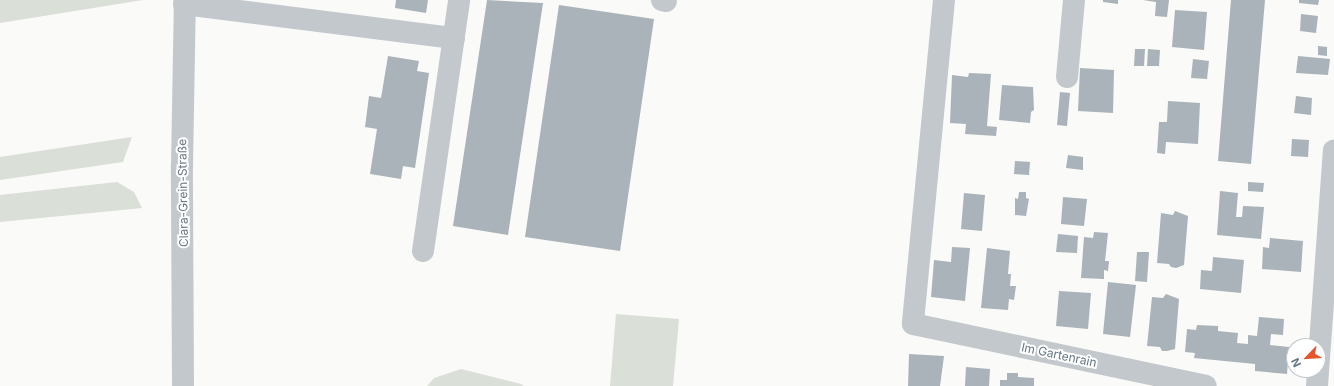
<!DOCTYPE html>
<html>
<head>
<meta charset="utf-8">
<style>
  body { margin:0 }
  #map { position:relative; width:1334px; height:386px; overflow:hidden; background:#fafaf8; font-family:Inter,sans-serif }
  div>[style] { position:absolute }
  .green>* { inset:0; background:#dadfd7 }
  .building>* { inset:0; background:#aab3b9 }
  .minor>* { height:22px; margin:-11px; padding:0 11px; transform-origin:11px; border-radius:11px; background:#c3c8cc }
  span { translate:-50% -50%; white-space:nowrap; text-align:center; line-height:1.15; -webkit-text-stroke:4px #fff; paint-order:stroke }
  .street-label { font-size:12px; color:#657683 }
  .north { position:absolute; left:1286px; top:338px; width:40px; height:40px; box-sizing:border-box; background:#fff; border:1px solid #c1c8cd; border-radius:50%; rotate:245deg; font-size:11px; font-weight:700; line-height:16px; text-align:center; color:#657683 }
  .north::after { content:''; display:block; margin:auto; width:14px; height:18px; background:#e4572e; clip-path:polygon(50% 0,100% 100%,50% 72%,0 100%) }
</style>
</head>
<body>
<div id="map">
  <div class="green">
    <div style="clip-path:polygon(0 0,143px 0,0 23px)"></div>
    <div style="clip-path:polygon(132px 137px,123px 162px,0 180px,0 157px)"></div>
    <div style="clip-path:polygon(117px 182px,134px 192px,142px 208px,0 222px,0 195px)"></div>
    <div style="clip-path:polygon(616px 314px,679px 319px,673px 386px,610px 386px)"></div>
    <div style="clip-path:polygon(461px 369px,521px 384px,524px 386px,427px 386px,434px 378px)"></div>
  </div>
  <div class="building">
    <div style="clip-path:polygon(396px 0,428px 0,426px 13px,395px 8px)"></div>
    <div style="clip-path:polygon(487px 0,543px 3px,508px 235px,453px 226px)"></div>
    <div style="clip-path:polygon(1103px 0,1118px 0,1118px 4px,1103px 2px)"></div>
    <div style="clip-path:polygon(1143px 0,1169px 0,1167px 17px,1155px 16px,1156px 2px)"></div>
    <div style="clip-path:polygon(1231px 0,1265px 0,1251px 164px,1218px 161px)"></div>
    <div style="clip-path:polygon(1299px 0,1319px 0,1318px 5px,1299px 3px)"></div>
    <div style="clip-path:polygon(559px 5px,654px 19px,620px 251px,525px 237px)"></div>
    <div style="clip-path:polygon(1175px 10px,1207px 12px,1204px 50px,1172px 47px)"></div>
    <div style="clip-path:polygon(1301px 14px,1318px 16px,1316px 33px,1300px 31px)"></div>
    <div style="clip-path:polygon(1318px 46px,1327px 47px,1327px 56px,1318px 55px)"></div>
    <div style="clip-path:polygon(1135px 49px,1145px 49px,1144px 66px,1134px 66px)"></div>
    <div style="clip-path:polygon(1148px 49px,1160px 50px,1159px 66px,1147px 66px)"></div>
    <div style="clip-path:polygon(388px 56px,419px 61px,417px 71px,429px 73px,415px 168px,403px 166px,401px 179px,370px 174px,377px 129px,365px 127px,369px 96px,381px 98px)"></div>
    <div style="clip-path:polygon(1298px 56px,1330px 59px,1328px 75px,1296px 73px)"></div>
    <div style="clip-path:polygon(1193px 59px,1209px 61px,1207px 79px,1191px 78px)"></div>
    <div style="clip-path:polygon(1080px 68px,1114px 70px,1113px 113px,1078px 111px)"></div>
    <div style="clip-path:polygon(969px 73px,991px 74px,987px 126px,997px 127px,996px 136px,965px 134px,966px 124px,950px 123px,952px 75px,968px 77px)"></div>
    <div style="clip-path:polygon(1002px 85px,1033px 87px,1034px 110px,1031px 112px,1030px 123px,999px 120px)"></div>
    <div style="clip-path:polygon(1060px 92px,1070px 93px,1067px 126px,1057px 125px)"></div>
    <div style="clip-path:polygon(1296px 96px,1312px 98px,1311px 115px,1294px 113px)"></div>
    <div style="clip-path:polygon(1168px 101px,1200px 103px,1198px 144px,1166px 142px,1165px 154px,1157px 153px,1159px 122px,1167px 122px)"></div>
    <div style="clip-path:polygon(1292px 139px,1309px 140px,1308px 157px,1291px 156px)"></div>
    <div style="clip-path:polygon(1068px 155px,1083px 157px,1083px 170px,1066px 168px)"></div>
    <div style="clip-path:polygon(1015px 161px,1030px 162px,1029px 175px,1014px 174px)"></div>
    <div style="clip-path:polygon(1248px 182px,1264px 183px,1263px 192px,1248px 191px)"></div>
    <div style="clip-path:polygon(1220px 191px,1238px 193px,1236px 217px,1242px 217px,1243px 206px,1264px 207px,1261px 239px,1217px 235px)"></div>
    <div style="clip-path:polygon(1019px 192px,1026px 192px,1026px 198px,1029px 199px,1026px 216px,1015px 215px,1015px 198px,1018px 199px)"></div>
    <div style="clip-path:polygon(964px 193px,985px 195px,982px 231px,961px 229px)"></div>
    <div style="clip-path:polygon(1063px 197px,1087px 199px,1084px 226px,1061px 224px)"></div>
    <div style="clip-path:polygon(1175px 211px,1188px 216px,1184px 265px,1176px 268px,1171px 267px,1169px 264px,1157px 263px,1161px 213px,1173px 215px)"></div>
    <div style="clip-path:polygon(1094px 232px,1108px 233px,1105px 261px,1109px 261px,1108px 271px,1104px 270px,1104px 279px,1081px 278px,1084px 237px,1093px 238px)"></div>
    <div style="clip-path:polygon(1058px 234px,1078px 236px,1077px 253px,1056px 252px)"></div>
    <div style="clip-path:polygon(1270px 238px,1303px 241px,1301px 272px,1262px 269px,1263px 247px,1269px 248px)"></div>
    <div style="clip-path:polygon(952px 247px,970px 248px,965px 301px,931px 297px,934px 260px,951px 262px)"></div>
    <div style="clip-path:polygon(987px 248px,1010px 251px,1008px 274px,1011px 274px,1010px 286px,1016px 286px,1014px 300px,1009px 299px,1008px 310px,981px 308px)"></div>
    <div style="clip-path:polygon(1137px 252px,1149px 252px,1147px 282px,1135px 281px)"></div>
    <div style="clip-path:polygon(1213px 257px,1244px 260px,1241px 293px,1200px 289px,1201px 270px,1212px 271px)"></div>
    <div style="clip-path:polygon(1108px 282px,1136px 285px,1130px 337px,1103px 334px)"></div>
    <div style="clip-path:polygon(1059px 291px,1091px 293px,1088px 329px,1056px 326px)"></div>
    <div style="clip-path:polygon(1166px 294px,1179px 299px,1175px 349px,1167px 351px,1162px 351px,1160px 347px,1147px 346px,1152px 297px,1163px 298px)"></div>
    <div style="clip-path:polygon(1259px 317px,1284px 319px,1283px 335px,1271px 334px,1270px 345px,1289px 347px,1287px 374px,1255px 371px,1255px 364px,1194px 358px,1195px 353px,1185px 352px,1187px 329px,1196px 330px,1197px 325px,1218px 326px,1218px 331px,1238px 333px,1237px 343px,1248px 344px,1248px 335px,1257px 336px)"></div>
    <div style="clip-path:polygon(909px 354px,944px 356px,940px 386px,908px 386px)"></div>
    <div style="clip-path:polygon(966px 367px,990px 369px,989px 386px,965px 386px)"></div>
    <div style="clip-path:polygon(1007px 373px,1018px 373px,1018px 377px,1034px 378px,1034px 386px,1000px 386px,1000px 380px,1007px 380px)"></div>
  </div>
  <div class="minor">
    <div style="left:662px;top:0;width:4px;rotate:14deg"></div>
    <div style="left:944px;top:0;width:325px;rotate:95.5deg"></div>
    <div style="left:913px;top:324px;width:299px;rotate:11.9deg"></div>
    <div style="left:184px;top:4px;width:272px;rotate:7.2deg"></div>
    <div style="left:1067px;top:77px;width:77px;rotate:-84.8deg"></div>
    <div style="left:423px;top:251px;width:254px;rotate:-81.8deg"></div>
    <div style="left:183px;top:386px;width:220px;rotate:-90.3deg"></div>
    <div style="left:182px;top:166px;width:166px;rotate:-89deg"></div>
    <div style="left:1317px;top:386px;width:236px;rotate:-85.9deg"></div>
  </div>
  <div class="street-label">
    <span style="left:183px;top:193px;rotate:-91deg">Clara-Grein-Straße</span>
    <span style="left:1059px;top:355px;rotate:12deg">Im Gartenrain</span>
  </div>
  <div class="north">N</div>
</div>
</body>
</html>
